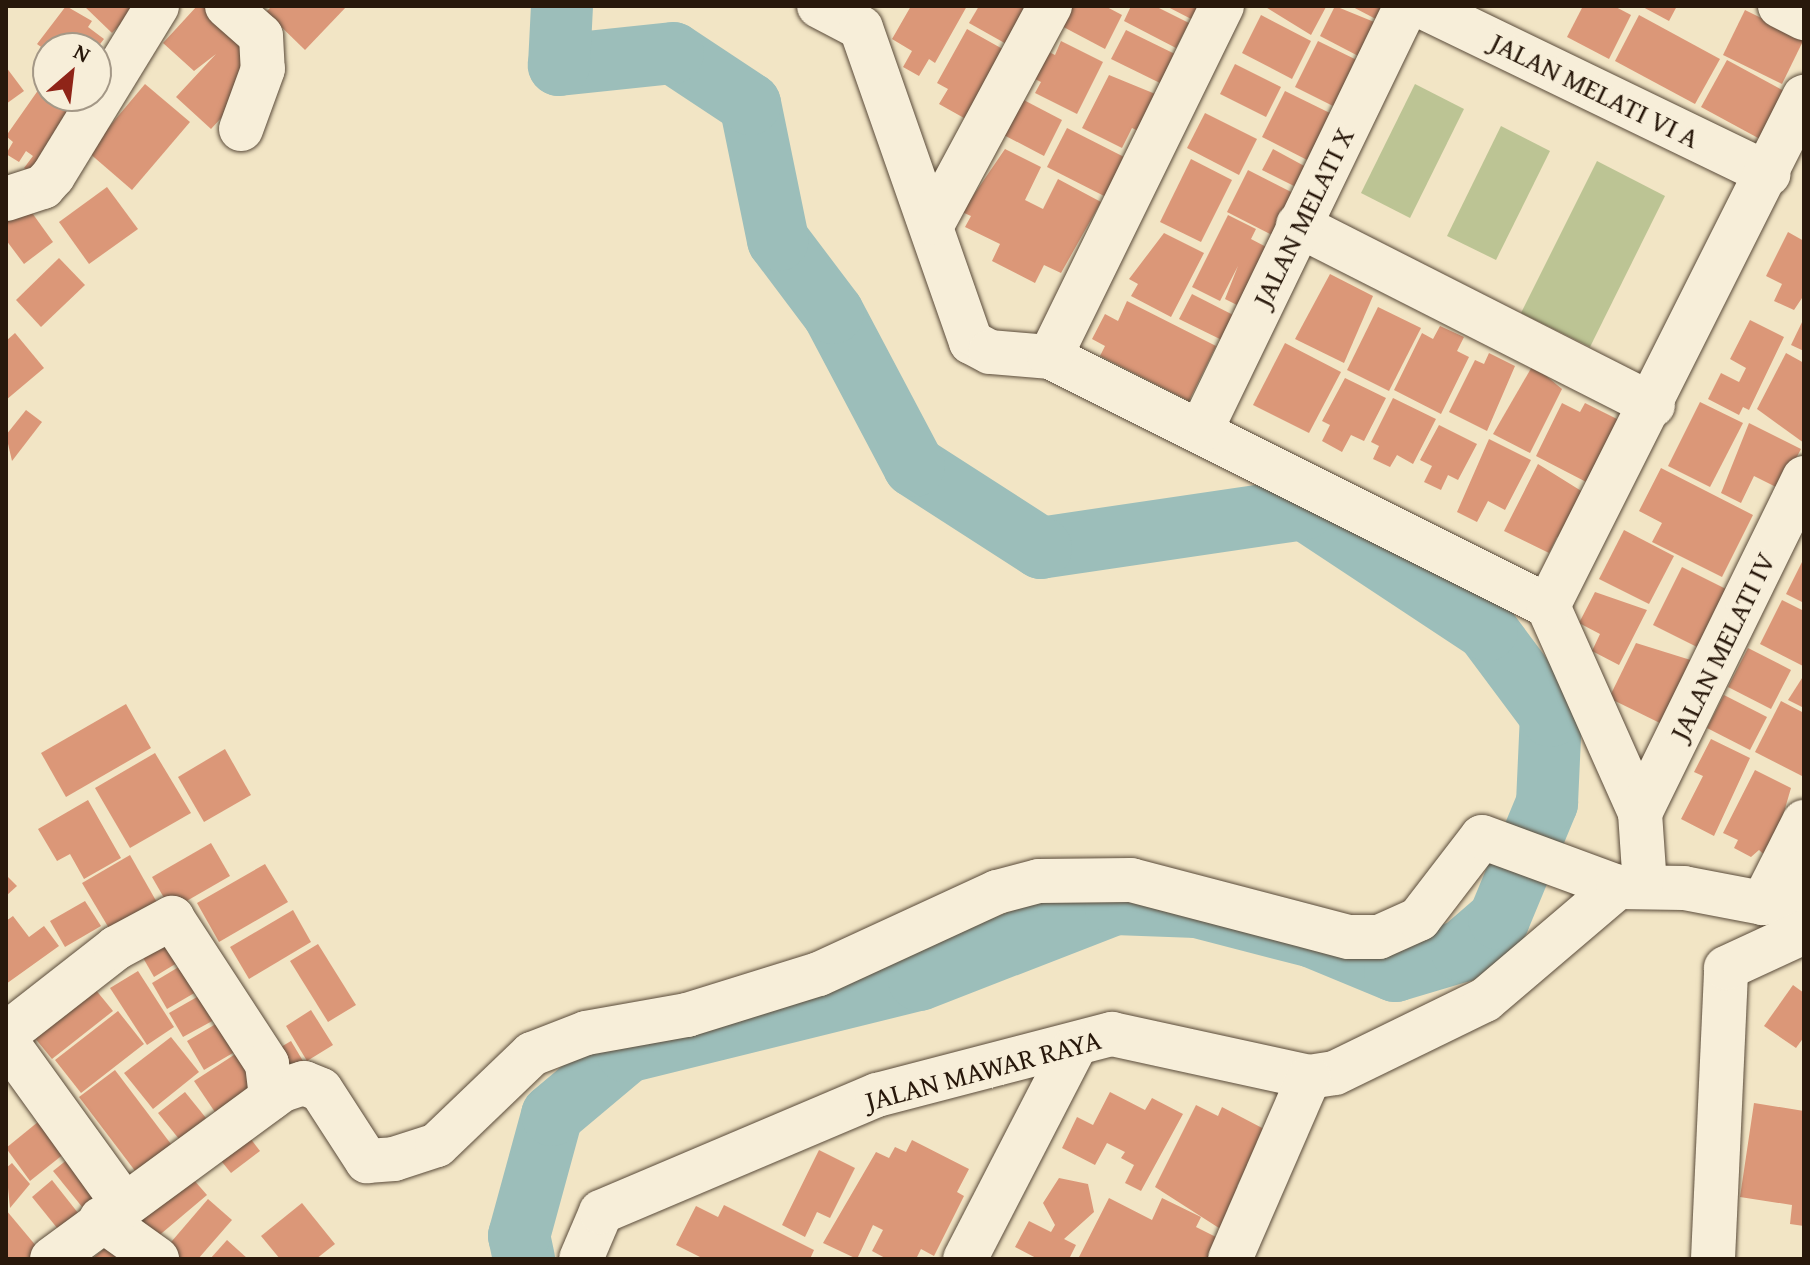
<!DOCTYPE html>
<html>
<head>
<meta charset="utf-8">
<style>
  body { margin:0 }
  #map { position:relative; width:1810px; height:1265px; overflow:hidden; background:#f2e5c5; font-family:"Gentium Book Plus",serif }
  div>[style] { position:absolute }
  .green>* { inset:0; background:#bcc494 }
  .river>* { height:62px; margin:-31px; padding:0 31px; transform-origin:31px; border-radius:31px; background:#9cbeba }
  .building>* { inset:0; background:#db9778 }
  .roads { filter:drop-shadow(0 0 2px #5a4b3a) drop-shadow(0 0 2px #5a4b3a) }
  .minor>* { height:44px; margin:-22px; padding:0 22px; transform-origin:22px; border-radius:22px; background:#f7eed9 }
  span { translate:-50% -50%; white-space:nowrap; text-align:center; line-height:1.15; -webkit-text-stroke:8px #f7eed9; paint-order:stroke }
  .street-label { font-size:28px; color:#28180b }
  .frame { position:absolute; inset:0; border:8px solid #28180b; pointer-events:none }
  .north { position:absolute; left:32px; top:32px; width:80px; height:80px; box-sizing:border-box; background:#f7eed9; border:2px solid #a49887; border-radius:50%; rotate:28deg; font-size:22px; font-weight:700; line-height:32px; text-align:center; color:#28180b }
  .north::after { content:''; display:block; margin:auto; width:28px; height:36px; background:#8f2418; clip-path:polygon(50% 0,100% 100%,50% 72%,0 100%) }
</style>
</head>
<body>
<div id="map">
  <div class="green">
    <div style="clip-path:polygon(1415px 84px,1464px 109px,1410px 218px,1361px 193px)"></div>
    <div style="clip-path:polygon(1501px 126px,1550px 151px,1496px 260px,1447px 236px)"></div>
    <div style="clip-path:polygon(1597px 161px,1665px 196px,1590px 347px,1521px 313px)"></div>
  </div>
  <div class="river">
    <div style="left:524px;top:1259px;width:24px;rotate:-102deg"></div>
    <div style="left:519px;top:1236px;width:125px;rotate:-74.7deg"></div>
    <div style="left:552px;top:1115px;width:98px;rotate:-40deg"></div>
    <div style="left:627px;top:1052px;width:301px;rotate:-13.9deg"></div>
    <div style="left:919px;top:980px;width:210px;rotate:-21.2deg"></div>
    <div style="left:1115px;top:904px;width:82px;rotate:2.1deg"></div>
    <div style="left:1197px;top:907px;width:120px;rotate:14.5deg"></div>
    <div style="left:1313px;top:937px;width:89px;rotate:22.5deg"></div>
    <div style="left:1395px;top:971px;width:70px;rotate:-16.6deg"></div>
    <div style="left:1462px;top:951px;width:49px;rotate:-40.9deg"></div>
    <div style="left:1499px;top:919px;width:126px;rotate:-67.5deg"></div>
    <div style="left:1547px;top:803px;width:87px;rotate:-87.4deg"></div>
    <div style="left:1551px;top:716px;width:107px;rotate:-126.7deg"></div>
    <div style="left:1487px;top:630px;width:219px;rotate:-146.5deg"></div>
    <div style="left:1304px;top:509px;width:266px;rotate:171.6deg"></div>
    <div style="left:1041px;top:548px;width:151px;rotate:-147.2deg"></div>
    <div style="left:914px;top:466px;width:173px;rotate:-117.9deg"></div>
    <div style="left:833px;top:313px;width:91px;rotate:-127deg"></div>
    <div style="left:778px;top:240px;width:139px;rotate:-101.6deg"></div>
    <div style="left:750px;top:104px;width:92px;rotate:-146.5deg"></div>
    <div style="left:673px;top:53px;width:115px;rotate:174deg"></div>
    <div style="left:559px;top:65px;width:59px;rotate:-87.1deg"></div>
  </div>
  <div class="building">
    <div style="clip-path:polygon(66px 6px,92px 21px,88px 27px,104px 39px,97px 48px,48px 52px,37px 44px)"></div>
    <div style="clip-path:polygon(84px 6px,138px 6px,112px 33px)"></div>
    <div style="clip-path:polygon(197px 6px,210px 6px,232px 25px,255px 81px,211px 129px,176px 97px,216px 54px,194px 71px,163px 43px)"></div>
    <div style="clip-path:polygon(272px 6px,347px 6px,305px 50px,266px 12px)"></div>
    <div style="clip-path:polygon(911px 6px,967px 6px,935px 63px,929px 59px,919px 76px,903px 67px,912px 51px,892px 39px)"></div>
    <div style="clip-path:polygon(979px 6px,1041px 6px,1017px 50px,969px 23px)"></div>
    <div style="clip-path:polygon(1062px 6px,1105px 6px,1122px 15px,1105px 49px,1054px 22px)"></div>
    <div style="clip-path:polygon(1131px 6px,1155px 6px,1189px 23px,1176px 48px,1124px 21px)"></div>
    <div style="clip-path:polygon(1166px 6px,1205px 6px,1197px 22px)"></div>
    <div style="clip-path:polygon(1264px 6px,1324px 6px,1326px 7px,1311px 35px)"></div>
    <div style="clip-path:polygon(1335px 6px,1384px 26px,1366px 60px,1320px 36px)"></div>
    <div style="clip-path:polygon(1351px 6px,1399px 6px,1389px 26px)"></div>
    <div style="clip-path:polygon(1583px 6px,1614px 6px,1631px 15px,1609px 59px,1567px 37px)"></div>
    <div style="clip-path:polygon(1641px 6px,1677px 6px,1669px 21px)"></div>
    <div style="clip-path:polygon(1745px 10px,1804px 39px,1782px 84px,1723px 55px)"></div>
    <div style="clip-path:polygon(1261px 15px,1311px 41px,1292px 79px,1242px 53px)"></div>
    <div style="clip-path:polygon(1639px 15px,1720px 59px,1695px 104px,1615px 61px)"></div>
    <div style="clip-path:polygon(967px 29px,1008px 52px,964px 118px,939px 104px,948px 89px,937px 83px)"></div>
    <div style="clip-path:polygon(1126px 30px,1177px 55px,1162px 84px,1111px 59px)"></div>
    <div style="clip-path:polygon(1061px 41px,1103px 62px,1077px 114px,1035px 93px,1041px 82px,1031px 77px,1045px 50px,1055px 55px)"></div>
    <div style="clip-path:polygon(1318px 41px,1369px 66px,1345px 112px,1295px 87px)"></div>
    <div style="clip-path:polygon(1727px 60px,1797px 98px,1771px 145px,1701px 107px)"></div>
    <div style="clip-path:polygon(1235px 64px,1281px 87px,1266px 117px,1220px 94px)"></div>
    <div style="clip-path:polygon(6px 67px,24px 91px,6px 104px)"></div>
    <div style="clip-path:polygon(1109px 75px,1170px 100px,1151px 137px,1132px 128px,1122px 148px,1082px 128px)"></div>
    <div style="clip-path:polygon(46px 79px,48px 96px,84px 105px,39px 179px,24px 168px,33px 156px,26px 151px,19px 162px,6px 154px,13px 142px,6px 136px)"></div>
    <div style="clip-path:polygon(145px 84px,190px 122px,132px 190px,88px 152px)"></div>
    <div style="clip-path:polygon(1285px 91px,1336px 116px,1313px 163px,1262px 137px)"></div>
    <div style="clip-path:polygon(1018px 97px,1062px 120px,1044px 156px,1000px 133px)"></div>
    <div style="clip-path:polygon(1205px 113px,1257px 139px,1239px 175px,1187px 148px)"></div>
    <div style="clip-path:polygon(1067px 128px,1132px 161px,1112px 200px,1047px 167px)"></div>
    <div style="clip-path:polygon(1005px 149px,1041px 167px,1025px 200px,1043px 209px,1058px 179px,1101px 202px,1061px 273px,1044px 265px,1035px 283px,992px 261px,1000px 244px,965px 227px,971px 216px,962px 212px)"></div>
    <div style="clip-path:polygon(1273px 149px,1308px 168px,1298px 188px,1262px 170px)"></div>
    <div style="clip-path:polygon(1191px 159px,1232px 180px,1201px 242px,1160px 222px)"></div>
    <div style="clip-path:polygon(1248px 170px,1299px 196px,1278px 238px,1227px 212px)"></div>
    <div style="clip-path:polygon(107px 187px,138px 229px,89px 264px,59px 222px)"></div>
    <div style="clip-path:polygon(25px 203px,53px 242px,24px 264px,6px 240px,6px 217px)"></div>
    <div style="clip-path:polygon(1228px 215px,1256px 229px,1251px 239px,1272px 250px,1251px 312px,1225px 299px,1238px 266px,1220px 301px,1192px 287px)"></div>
    <div style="clip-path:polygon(1788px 232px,1804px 241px,1804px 295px,1794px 310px,1774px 301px,1782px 284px,1766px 276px)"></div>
    <div style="clip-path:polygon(1164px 233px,1204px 253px,1171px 317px,1131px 296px,1138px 284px,1129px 279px)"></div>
    <div style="clip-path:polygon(59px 258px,85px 285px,41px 327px,16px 300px)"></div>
    <div style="clip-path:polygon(1330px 274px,1373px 296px,1344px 363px,1295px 339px)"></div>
    <div style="clip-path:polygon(1192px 294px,1243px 320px,1230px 344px,1179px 319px)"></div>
    <div style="clip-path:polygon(1127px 301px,1216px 346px,1189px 401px,1100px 356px,1105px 346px,1092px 339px,1105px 314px,1118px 321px)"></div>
    <div style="clip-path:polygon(1378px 307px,1421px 328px,1389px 391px,1347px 370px)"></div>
    <div style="clip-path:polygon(1804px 318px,1804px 351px,1791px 345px)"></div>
    <div style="clip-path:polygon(1750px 320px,1784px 337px,1749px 410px,1743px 407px,1739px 415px,1708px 399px,1721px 373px,1739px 382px,1746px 368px,1730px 359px)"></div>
    <div style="clip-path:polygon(1440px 326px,1464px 337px,1457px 351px,1469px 357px,1441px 414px,1394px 390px,1422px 333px,1433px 339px)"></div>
    <div style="clip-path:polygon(15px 333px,44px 368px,6px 400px,6px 341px)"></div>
    <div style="clip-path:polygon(1285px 343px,1341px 372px,1309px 433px,1253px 405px)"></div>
    <div style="clip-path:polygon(1489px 353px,1515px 366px,1487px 431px,1449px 412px,1475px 360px,1484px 364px)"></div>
    <div style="clip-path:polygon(1786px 353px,1804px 363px,1804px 443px,1757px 409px)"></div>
    <div style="clip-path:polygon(1533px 365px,1562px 389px,1530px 453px,1493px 434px)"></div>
    <div style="clip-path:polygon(1345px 378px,1386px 398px,1364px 441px,1351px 435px,1342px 452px,1322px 441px,1330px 425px,1322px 421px)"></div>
    <div style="clip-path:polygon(1393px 398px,1436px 419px,1413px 464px,1397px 455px,1390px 467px,1373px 459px,1379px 446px,1371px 442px)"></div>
    <div style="clip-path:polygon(1700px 402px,1743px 423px,1710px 487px,1668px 466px)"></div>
    <div style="clip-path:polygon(1562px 403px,1580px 412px,1585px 403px,1633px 427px,1592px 485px,1536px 456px)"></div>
    <div style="clip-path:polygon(26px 410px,42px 422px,12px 461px,6px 435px)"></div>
    <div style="clip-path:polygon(1749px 423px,1801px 449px,1780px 489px,1754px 476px,1741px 503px,1721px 493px)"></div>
    <div style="clip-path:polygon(1439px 425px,1477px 444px,1458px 480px,1448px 475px,1441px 490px,1424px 482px,1432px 466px,1420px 460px)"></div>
    <div style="clip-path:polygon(1489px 439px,1531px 460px,1505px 510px,1488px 501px,1477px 522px,1457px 512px)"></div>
    <div style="clip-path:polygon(1538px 464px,1599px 502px,1576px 547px,1557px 537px,1549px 553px,1504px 531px)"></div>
    <div style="clip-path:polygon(1661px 468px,1753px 515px,1722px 577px,1652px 542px,1662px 523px,1639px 511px)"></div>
    <div style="clip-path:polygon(1624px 530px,1674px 556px,1649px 604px,1599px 579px)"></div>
    <div style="clip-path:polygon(1804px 558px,1804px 603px,1786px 594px)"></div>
    <div style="clip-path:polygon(1682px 567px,1726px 589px,1697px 647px,1653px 625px)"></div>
    <div style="clip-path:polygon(1595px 592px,1647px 610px,1619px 665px,1592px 651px,1600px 634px,1579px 623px)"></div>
    <div style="clip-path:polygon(1782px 600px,1804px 611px,1803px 666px,1760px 644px)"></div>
    <div style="clip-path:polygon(1636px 643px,1697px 662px,1668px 727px,1609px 698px)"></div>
    <div style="clip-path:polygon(1748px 648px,1791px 670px,1771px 709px,1728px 687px)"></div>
    <div style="clip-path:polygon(1804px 675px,1804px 708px,1788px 700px)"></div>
    <div style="clip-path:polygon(1724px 695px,1767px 717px,1750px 750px,1707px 728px)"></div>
    <div style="clip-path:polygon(1781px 701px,1804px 713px,1804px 777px,1755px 752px)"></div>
    <div style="clip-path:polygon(126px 704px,151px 748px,66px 797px,41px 753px)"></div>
    <div style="clip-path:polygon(1711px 739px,1750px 758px,1714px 836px,1681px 819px,1703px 776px,1694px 772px)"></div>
    <div style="clip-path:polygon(225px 749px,251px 795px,204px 822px,178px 777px)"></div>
    <div style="clip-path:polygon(155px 753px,191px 813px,130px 848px,95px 788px)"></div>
    <div style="clip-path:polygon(1755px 770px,1791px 788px,1770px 860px,1759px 850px,1751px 857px,1734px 848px,1738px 840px,1723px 833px)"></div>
    <div style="clip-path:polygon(88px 800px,121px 858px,84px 879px,70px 854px,57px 861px,38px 829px)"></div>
    <div style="clip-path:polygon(211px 843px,230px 876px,171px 910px,152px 877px)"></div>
    <div style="clip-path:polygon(130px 855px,163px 913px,116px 940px,82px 883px)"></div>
    <div style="clip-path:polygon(265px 864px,288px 902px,219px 942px,197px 903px)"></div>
    <div style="clip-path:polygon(6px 875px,17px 886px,6px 896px)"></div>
    <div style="clip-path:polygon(85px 901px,101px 926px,65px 947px,50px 921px)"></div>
    <div style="clip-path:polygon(293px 910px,311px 942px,249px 979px,230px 947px)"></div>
    <div style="clip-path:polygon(13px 916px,29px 937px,44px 926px,59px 946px,6px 984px,6px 921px)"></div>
    <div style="clip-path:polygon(174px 929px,190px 955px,154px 977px,138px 949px)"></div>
    <div style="clip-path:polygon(318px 944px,356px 1005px,328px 1022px,290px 961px)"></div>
    <div style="clip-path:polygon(192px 959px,208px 985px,167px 1009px,152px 983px)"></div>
    <div style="clip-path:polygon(138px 971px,174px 1027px,147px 1045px,110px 988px)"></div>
    <div style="clip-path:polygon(91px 984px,113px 1011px,52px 1059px,30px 1032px)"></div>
    <div style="clip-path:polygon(1793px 985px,1804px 993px,1804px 1037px,1796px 1048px,1764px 1026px)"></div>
    <div style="clip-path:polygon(211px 989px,225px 1014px,183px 1037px,169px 1013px)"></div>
    <div style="clip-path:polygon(311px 1010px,333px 1045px,307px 1061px,286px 1026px)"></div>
    <div style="clip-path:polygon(118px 1011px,144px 1044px,81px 1093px,55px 1060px)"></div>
    <div style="clip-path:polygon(226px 1018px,243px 1047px,204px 1070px,187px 1041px)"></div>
    <div style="clip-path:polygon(171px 1037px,199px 1072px,153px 1109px,124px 1073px)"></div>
    <div style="clip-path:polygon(291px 1041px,303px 1061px,284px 1073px,271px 1053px)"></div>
    <div style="clip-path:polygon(237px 1053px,262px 1090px,219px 1118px,194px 1081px)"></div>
    <div style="clip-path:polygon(115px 1070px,180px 1156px,145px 1184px,79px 1097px)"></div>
    <div style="clip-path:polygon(185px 1092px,206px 1118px,179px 1139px,158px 1113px)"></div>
    <div style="clip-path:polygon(1110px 1092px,1145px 1110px,1152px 1098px,1183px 1114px,1141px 1191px,1125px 1183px,1134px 1165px,1121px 1158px,1125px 1152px,1107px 1143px,1095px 1165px,1062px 1148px,1077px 1117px,1093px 1125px)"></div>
    <div style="clip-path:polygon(1754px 1103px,1804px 1111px,1804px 1226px,1790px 1224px,1792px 1205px,1740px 1197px)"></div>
    <div style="clip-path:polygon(1196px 1105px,1218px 1116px,1222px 1107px,1266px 1130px,1237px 1186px,1254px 1195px,1233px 1237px,1155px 1187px)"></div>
    <div style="clip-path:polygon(49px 1113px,75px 1145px,30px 1181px,6px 1148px)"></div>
    <div style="clip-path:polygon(243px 1129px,260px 1151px,231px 1173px,214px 1152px)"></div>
    <div style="clip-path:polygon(912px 1140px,969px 1169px,957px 1192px,964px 1196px,934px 1256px,921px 1249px,916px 1259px,887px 1259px,872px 1251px,883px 1230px,873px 1225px,857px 1259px,823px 1243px,876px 1152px,889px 1158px,895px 1147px,906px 1152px)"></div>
    <div style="clip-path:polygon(819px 1150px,855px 1168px,830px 1218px,817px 1212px,805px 1237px,782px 1225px)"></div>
    <div style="clip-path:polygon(73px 1155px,107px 1197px,87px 1213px,53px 1171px)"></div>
    <div style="clip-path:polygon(12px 1163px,30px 1184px,10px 1208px,6px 1168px)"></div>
    <div style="clip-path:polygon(186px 1171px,207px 1195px,156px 1238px,136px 1214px)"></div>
    <div style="clip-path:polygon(1059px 1178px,1088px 1184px,1094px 1212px,1064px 1239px,1076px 1245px,1069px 1259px,1038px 1259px,1015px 1247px,1029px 1221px,1051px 1232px,1055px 1225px,1043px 1203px)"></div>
    <div style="clip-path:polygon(52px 1180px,82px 1218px,62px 1234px,32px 1197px)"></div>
    <div style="clip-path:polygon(1109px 1198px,1152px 1220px,1162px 1198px,1201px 1217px,1196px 1227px,1224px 1241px,1215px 1259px,1078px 1259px)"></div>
    <div style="clip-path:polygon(208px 1199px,232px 1220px,198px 1259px,178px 1259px,166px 1248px)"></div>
    <div style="clip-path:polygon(302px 1203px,335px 1244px,316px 1259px,280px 1259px,261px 1236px)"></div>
    <div style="clip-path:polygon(724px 1205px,814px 1250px,810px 1259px,704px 1259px,676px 1245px,696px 1206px,718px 1217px)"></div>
    <div style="clip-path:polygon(6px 1210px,42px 1253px,34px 1259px,6px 1259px)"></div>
    <div style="clip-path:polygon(118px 1237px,138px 1259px,92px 1259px)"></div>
    <div style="clip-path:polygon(227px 1240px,248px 1259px,210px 1259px)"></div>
  </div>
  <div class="roads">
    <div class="minor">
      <div style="left:227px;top:6px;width:45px;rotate:41.4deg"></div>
      <div style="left:261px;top:36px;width:33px;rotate:87deg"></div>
      <div style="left:263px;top:69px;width:64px;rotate:110.1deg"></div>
      <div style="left:819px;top:6px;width:47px;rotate:27.6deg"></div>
      <div style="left:861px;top:28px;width:333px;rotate:70.7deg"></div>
      <div style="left:971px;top:342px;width:21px;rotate:28deg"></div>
      <div style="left:990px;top:352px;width:60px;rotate:4.8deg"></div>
      <div style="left:1050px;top:357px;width:557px;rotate:26.57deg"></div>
      <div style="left:1548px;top:606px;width:227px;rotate:66deg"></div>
      <div style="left:1640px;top:813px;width:73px;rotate:86.1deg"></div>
      <div style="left:1421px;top:6px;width:386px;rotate:25.8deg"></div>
      <div style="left:1780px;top:6px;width:27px;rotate:27deg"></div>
      <div style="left:6px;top:199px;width:39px;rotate:-18deg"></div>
      <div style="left:43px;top:187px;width:15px;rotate:-48deg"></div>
      <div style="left:53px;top:176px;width:199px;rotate:-58.5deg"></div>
      <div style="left:933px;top:223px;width:247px;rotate:-61.7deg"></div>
      <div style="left:1298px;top:225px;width:398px;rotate:26.9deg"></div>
      <div style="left:1050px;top:357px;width:391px;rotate:-63.9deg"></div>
      <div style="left:1201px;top:430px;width:471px;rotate:-64.2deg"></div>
      <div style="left:1548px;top:606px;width:570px;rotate:-63.3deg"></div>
      <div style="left:1640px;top:813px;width:373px;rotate:-63.9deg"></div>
      <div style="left:1763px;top:903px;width:91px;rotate:-63.2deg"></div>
      <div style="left:6px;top:1034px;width:140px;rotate:-38deg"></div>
      <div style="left:116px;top:948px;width:64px;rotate:-28.2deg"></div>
      <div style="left:172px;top:918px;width:174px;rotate:56.9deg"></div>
      <div style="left:267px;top:1064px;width:34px;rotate:83deg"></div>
      <div style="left:6px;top:1041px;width:200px;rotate:54.2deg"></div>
      <div style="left:101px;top:1219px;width:69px;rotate:35.5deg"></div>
      <div style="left:52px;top:1259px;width:285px;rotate:-36.3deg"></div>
      <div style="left:282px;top:1090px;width:23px;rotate:-18deg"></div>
      <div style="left:304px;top:1083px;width:18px;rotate:22deg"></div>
      <div style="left:321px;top:1090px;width:85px;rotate:57.1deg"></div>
      <div style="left:367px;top:1161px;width:27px;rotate:-4deg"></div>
      <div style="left:394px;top:1159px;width:45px;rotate:-18deg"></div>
      <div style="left:437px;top:1145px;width:132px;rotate:-43.8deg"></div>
      <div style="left:532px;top:1054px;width:58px;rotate:-21.3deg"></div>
      <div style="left:586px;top:1033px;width:103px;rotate:-10.1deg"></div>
      <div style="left:687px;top:1015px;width:138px;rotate:-17.3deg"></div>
      <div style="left:819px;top:974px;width:196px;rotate:-24.7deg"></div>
      <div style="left:997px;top:892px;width:43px;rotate:-14.7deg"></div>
      <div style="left:1039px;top:881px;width:92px;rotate:-0.6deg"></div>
      <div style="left:1131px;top:880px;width:225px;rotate:14.7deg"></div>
      <div style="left:1349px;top:937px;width:30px"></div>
      <div style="left:1379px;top:937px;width:44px;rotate:-24.2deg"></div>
      <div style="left:1419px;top:919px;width:103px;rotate:-52.5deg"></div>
      <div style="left:1482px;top:837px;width:145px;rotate:20.2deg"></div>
      <div style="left:581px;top:1259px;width:51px;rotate:-66.9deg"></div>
      <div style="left:601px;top:1212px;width:300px;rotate:-23deg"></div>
      <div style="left:877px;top:1095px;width:243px;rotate:-14.6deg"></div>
      <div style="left:1112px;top:1034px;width:202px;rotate:12.3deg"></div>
      <div style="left:1309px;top:1077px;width:26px;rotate:-9deg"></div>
      <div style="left:1335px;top:1073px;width:167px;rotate:-26deg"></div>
      <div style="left:1485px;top:1000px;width:175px;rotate:-40.4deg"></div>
      <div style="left:1618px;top:887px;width:66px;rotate:0.9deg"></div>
      <div style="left:1684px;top:888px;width:80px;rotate:10.8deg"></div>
      <div style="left:1763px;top:903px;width:42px;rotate:-9.7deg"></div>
      <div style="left:965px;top:1259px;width:237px;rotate:-62.7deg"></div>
      <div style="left:1230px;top:1259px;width:198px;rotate:-66.5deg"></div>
      <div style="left:1713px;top:1259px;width:291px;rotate:-87.4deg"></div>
      <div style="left:1726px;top:968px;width:86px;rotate:-24.8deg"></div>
    </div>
  </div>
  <div class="street-label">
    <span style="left:1595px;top:90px;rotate:26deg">JALAN MELATI VI A</span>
    <span style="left:1303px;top:217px;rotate:-64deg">JALAN MELATI X</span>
    <span style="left:1722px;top:646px;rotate:-64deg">JALAN MELATI IV</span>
    <span style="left:983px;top:1070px;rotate:-15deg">JALAN MAWAR RAYA</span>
  </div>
  <div class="frame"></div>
  <div class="north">N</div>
</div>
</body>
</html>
